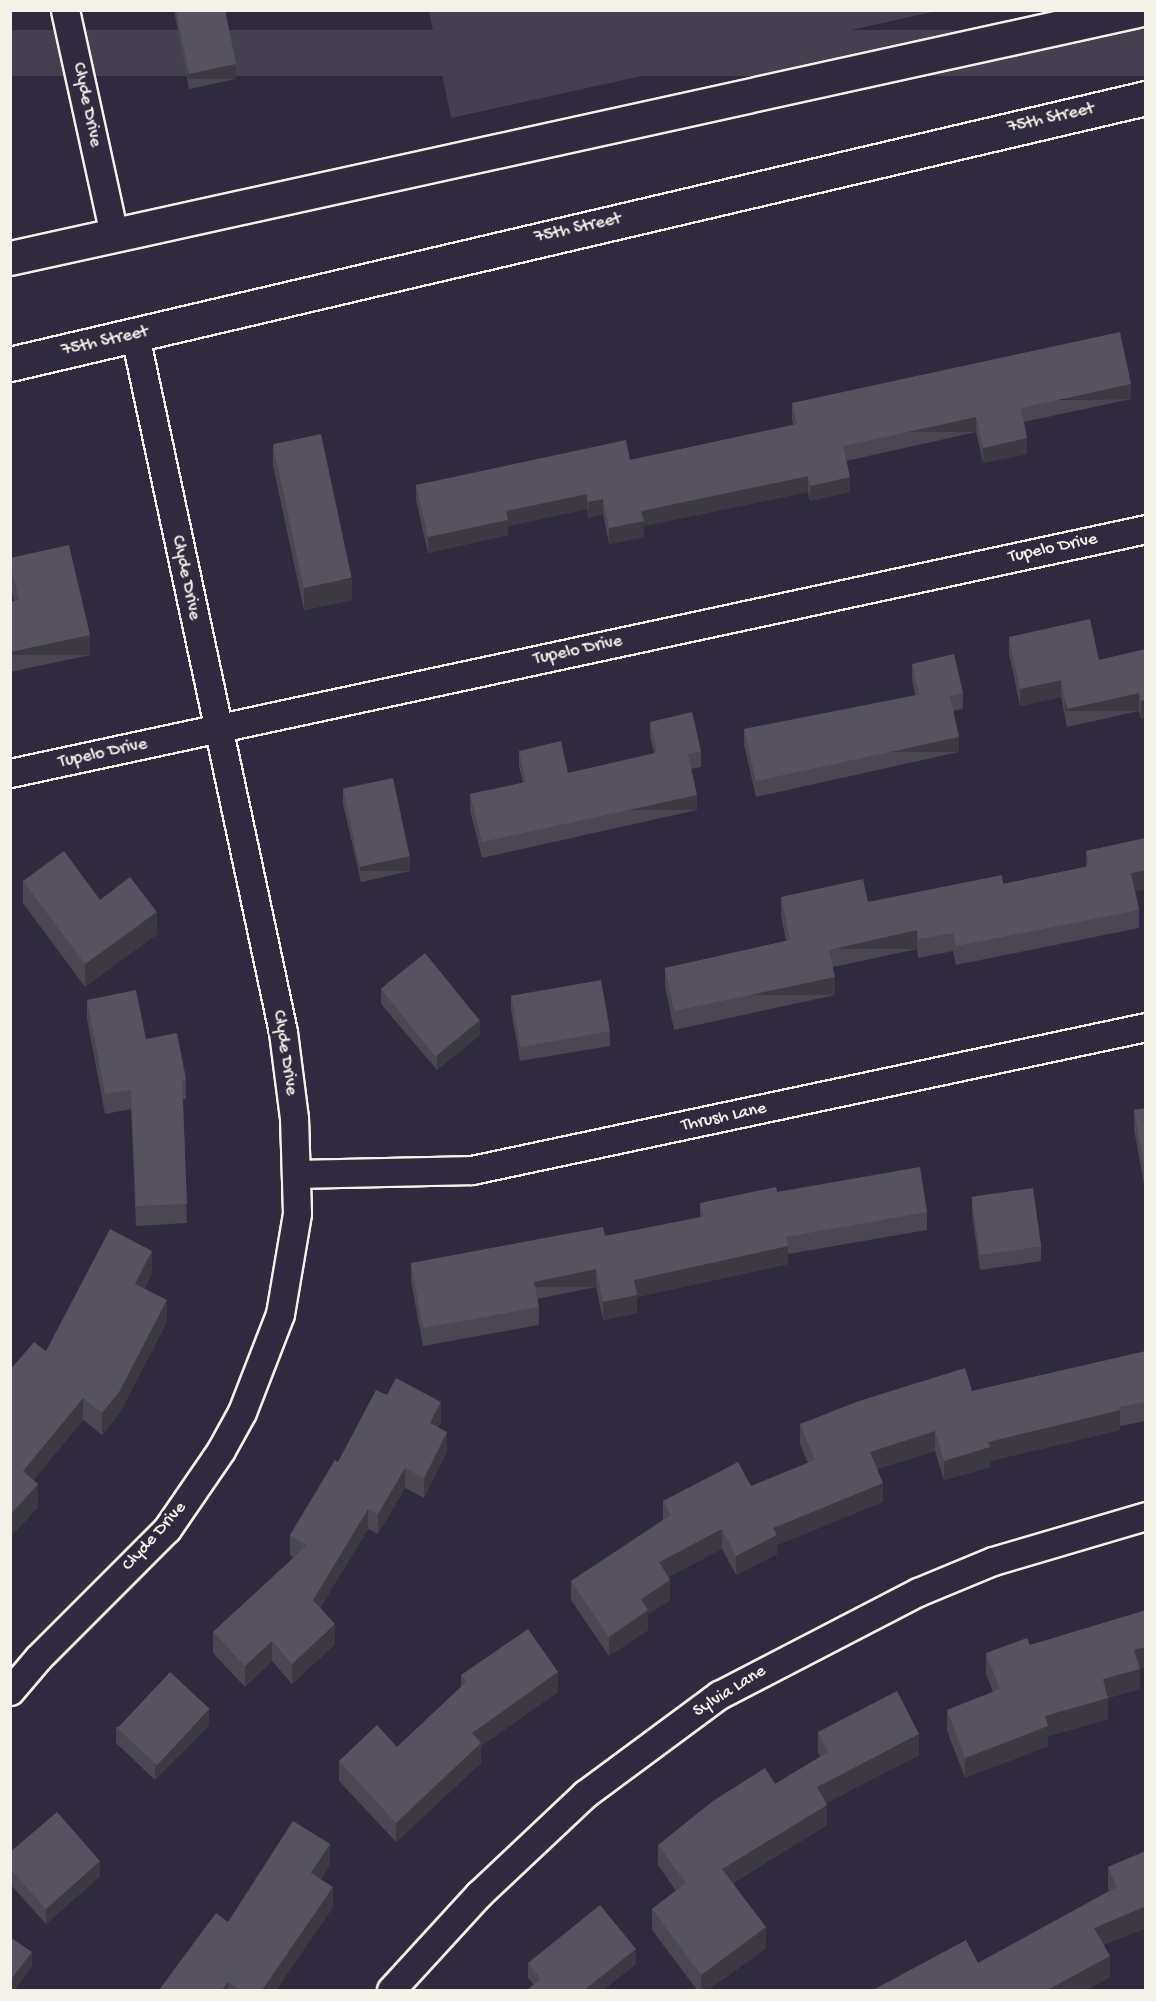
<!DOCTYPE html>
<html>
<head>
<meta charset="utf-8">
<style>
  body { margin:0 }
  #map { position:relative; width:1156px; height:2001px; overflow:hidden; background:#2f2a3d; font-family:"Gochi Hand",sans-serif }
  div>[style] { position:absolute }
  .green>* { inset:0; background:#454050; transform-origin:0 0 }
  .roads { filter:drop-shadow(2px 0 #f4f1e8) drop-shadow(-2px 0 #f4f1e8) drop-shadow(0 2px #f4f1e8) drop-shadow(0 -2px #f4f1e8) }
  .street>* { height:27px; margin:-13.5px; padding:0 13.5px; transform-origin:13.5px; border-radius:13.5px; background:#2f2a3d }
  .secondary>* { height:33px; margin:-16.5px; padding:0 16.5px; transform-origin:16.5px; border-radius:16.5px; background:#2f2a3d }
  .wall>* { inset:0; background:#4a4752 }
  .shaded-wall>* { inset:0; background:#3c3942; transform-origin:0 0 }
  .building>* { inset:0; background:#56525f; transform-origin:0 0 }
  span { translate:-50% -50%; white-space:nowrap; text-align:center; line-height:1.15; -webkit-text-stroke:6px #2f2a3d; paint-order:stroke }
  .street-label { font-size:18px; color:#f4f1e8 }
  .frame { position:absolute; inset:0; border:12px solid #f4f1e8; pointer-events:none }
</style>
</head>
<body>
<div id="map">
  <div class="green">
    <i style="clip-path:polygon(429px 11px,429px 10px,937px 11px,451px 118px)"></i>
    <i style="left:1145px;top:30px;width:46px;height:1162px;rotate:90deg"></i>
  </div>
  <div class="roads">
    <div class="street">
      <i style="left:65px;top:10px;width:230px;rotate:77.7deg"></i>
      <i style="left:10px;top:773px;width:1162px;rotate:-12.12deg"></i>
      <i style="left:298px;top:1174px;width:174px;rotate:-1.3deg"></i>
      <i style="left:472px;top:1170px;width:689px;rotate:-11.98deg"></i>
      <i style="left:10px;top:1691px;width:43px;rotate:-49.7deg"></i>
      <i style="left:38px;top:1658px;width:182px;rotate:-45deg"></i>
      <i style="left:167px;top:1529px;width:96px;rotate:-55.6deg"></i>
      <i style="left:221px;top:1450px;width:43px;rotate:-61.1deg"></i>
      <i style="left:242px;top:1412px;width:105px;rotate:-68.8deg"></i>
      <i style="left:280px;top:1314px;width:102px;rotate:-80.4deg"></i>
      <i style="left:297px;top:1213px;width:95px;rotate:-91.8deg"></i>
      <i style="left:294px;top:1118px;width:87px;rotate:-97.3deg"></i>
      <i style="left:283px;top:1032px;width:712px;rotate:-102deg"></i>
      <i style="left:391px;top:1990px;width:130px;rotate:-47.5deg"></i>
      <i style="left:479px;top:1894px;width:146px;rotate:-43.3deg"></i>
      <i style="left:585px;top:1794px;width:167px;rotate:-36.5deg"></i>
      <i style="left:719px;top:1695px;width:224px;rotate:-27.4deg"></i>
      <i style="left:918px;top:1592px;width:81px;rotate:-22.5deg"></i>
      <i style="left:993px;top:1561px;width:159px;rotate:-16.4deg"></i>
    </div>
    <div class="secondary">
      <i style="left:10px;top:258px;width:1155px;rotate:-12.4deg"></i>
      <i style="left:10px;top:364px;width:1167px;rotate:-13.18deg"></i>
    </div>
  </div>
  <div class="wall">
    <i style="clip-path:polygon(174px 10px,225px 10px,236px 79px,189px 89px)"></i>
    <i style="clip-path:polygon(1131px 399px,1024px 422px,1027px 454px,983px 463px,976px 432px,846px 461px,850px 492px,810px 501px,808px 492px,644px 526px,644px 537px,609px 544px,603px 514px,588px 518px,587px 509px,508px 526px,508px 535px,428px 553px,416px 500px,416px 485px,630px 460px,793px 425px,792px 419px,792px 403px)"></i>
    <i style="clip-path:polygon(273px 444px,352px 600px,304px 610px,273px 466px)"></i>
    <i style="clip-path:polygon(10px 558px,90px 655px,10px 672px,10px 602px,14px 601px,10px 584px)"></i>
    <i style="clip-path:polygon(1009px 637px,1099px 660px,1146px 649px,1146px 717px,1141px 718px,1139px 711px,1067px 727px,1061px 697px,1020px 706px,1009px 654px)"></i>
    <i style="clip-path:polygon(912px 664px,963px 693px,963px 709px,953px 711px,959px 752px,756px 797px,744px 745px,744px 729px,915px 695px,912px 679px)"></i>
    <i style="clip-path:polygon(650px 722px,701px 751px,701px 767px,691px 769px,697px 810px,482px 858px,470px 810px,470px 794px,523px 783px,519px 766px,519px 751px,568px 773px,654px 753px,650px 737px)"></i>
    <i style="clip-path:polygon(343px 789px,410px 871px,361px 882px,343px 804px)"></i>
    <i style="clip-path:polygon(1146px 838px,1146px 889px,1135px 891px,1139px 910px,1139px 928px,956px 965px,953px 951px,918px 958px,917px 949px,833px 967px,835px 995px,674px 1030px,665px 987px,665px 968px,786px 941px,781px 916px,781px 897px,868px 902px,1003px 884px,1086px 867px,1086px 851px)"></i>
    <i style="clip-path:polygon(23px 881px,100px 900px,157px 934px,85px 987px,23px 903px)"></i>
    <i style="clip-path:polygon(381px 989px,480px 1035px,437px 1070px,381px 1004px)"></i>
    <i style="clip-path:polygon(511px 995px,610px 1031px,610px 1046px,520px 1061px,511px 1010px)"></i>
    <i style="clip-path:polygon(87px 1000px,146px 1039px,186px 1079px,186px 1099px,183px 1099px,187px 1223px,136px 1226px,131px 1109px,105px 1114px,87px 1019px)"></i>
    <i style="clip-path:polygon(1146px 1108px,1146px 1195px,1134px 1129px,1134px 1110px)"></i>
    <i style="clip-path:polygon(777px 1192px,927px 1212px,927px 1230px,788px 1254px,788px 1264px,637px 1297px,637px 1313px,603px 1320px,596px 1287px,537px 1299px,539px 1307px,539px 1325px,423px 1346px,411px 1281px,411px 1263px,605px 1236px,700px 1217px,700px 1203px)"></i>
    <i style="clip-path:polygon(972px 1198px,1041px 1246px,1041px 1261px,980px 1270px,972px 1213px)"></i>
    <i style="clip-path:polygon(152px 1273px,144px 1289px,167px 1322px,119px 1414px,102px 1435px,83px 1420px,33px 1480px,38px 1507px,10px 1537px,10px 1370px,46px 1351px)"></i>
    <i style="clip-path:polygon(1146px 1351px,1146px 1421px,1120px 1426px,1120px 1430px,990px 1461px,990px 1467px,944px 1480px,935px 1451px,877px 1469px,883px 1502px,777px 1545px,777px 1554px,736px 1575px,722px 1549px,668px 1577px,670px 1600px,648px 1614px,648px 1630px,609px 1656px,571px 1600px,571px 1581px,663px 1520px,663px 1501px,751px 1486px,808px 1463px,800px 1444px,800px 1424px,972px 1391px)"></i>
    <i style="clip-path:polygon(441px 1422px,438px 1428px,447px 1452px,424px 1498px,405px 1488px,378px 1534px,368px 1529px,320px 1608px,335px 1644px,292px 1684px,272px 1661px,245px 1687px,213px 1653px,213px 1632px,294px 1558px,290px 1555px,290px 1535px,338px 1462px)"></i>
    <i style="clip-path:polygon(1030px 1645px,1140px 1669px,1140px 1689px,1108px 1698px,1108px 1719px,1048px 1736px,1048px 1746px,965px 1778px,947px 1731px,947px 1710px,993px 1692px,986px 1674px,986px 1653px)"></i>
    <i style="clip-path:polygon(461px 1675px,558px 1692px,481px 1746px,481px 1763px,396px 1842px,339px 1781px,339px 1761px,397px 1747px,461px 1687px)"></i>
    <i style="clip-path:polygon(209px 1725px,155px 1780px,116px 1743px,116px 1727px)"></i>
    <i style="clip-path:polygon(818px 1732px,919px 1755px,826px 1803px,827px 1825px,733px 1883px,766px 1948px,708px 1990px,697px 1990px,652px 1930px,652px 1909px,676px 1891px,658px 1865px,658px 1845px,775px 1784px,820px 1757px,818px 1752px)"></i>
    <i style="clip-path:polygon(1146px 1851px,1146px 1928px,1104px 1945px,1110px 1977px,1086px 1990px,873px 1990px,978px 1963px,1109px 1891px,1108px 1888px,1108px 1867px)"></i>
    <i style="clip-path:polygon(10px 1852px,100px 1876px,46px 1924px,10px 1884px)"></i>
    <i style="clip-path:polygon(330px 1865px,321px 1879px,333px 1907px,276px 1990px,159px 1990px,228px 1922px)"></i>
    <i style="clip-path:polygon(528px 1963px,636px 1964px,603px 1990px,527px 1990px,534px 1985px,528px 1978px)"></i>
  </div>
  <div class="shaded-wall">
    <i style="left:236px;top:64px;width:15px;height:48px;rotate:90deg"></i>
    <i style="left:1131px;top:384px;width:15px;height:113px;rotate:90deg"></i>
    <i style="left:976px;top:417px;width:15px;height:136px;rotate:90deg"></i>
    <i style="clip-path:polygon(1027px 438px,1027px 454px,983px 463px,983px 448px)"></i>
    <i style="clip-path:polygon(808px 476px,808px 492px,644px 526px,644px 537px,609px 544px,609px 528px,641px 511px)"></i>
    <i style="clip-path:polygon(850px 477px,850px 492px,810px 501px,810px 486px)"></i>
    <i style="clip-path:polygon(587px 494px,587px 509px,508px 526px,508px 535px,428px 553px,428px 537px,506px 511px)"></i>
    <i style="clip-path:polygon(603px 499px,603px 514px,588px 518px,588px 502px)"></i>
    <i style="clip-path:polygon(352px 578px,352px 600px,304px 610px,304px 588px)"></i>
    <i style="left:90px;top:635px;width:20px;height:82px;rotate:90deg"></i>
    <i style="clip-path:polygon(1061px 680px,1061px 697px,1020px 706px,1020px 689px)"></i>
    <i style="left:1139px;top:693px;width:18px;height:74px;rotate:90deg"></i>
    <i style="left:1146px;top:700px;width:17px;height:5px;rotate:90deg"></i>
    <i style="left:959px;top:737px;width:15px;height:208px;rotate:90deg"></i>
    <i style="left:697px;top:795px;width:15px;height:220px;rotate:90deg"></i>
    <i style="left:410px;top:856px;width:15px;height:50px;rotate:90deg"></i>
    <i style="clip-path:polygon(1146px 870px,1146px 889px,1131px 892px,1131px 873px)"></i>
    <i style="clip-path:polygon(157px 912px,157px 934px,85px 987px,85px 964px)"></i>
    <i style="left:917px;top:930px;width:19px;height:90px;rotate:90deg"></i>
    <i style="left:835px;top:977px;width:18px;height:165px;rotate:90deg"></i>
    <i style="clip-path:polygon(480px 1020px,480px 1035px,437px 1070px,437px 1055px)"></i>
    <i style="clip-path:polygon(788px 1246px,788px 1264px,637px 1297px,637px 1313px,603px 1320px,603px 1302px,634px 1280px)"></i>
    <i style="clip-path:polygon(152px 1251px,152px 1273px,135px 1306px,135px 1284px)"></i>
    <i style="left:596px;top:1269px;width:18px;height:63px;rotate:90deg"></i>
    <i style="clip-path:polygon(167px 1300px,167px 1322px,119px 1414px,102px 1435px,102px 1413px)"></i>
    <i style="clip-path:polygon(83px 1398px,83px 1420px,23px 1493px,23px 1471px)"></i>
    <i style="clip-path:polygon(441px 1402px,441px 1422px,430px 1443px,430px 1423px)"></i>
    <i style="clip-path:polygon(1120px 1410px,1120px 1430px,990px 1461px,990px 1467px,944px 1480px,944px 1461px,988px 1442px)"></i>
    <i style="clip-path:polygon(935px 1431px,935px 1451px,870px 1471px,870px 1452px)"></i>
    <i style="clip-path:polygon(447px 1432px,447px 1452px,424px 1498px,424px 1478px)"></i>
    <i style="clip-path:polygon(405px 1468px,405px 1488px,378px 1534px,378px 1514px)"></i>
    <i style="clip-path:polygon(883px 1483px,883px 1502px,777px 1545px,777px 1554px,736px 1575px,736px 1556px,773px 1528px)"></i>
    <i style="clip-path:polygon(38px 1484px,38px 1507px,10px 1537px,10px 1515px)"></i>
    <i style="clip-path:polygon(368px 1509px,368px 1529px,313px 1620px,313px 1600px)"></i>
    <i style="clip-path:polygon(722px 1529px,722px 1549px,659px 1582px,659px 1562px)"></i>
    <i style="clip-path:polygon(670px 1580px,670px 1600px,648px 1614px,648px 1630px,609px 1656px,609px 1637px,641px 1599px)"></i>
    <i style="clip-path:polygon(335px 1624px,335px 1644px,292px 1684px,292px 1664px)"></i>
    <i style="clip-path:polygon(272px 1641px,272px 1661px,245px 1687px,245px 1666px)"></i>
    <i style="clip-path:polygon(1146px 1647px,1146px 1667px,1140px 1669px,1140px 1689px,1108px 1698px,1108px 1719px,1048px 1736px,1048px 1746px,965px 1778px,965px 1758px,1045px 1716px,1103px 1679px,1134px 1650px)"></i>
    <i style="clip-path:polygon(558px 1672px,558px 1692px,481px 1746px,481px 1763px,396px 1842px,396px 1823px,472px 1733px)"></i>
    <i style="clip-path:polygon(209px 1709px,209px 1725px,155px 1780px,155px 1765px)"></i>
    <i style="clip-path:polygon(919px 1734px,919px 1755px,817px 1808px,817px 1787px)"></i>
    <i style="clip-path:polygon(827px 1805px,827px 1825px,722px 1889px,722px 1869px)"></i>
    <i style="clip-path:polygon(330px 1844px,330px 1865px,311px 1894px,311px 1873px)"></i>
    <i style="clip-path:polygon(100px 1861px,100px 1876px,46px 1924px,46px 1909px)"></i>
    <i style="clip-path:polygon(333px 1887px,333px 1907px,276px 1990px,262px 1990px)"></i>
    <i style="clip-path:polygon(1146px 1906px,1146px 1928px,1094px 1949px,1094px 1928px)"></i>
    <i style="clip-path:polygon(766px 1927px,766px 1948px,708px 1990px,701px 1990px,701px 1975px)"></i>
    <i style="clip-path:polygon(636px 1949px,636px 1964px,603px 1990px,584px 1990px)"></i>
    <i style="clip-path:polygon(32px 1952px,32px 1967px,15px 1990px,10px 1990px,10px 1981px)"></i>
    <i style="clip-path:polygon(1110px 1956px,1110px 1977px,1086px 1990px,1047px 1990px)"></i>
    <i style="clip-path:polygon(228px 1982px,228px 1990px,222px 1990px)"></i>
  </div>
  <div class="building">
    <i style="clip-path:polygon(176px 10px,225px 10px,236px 64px,189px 74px)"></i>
    <i style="clip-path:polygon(1120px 332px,1131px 384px,1021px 408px,1027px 438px,983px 448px,976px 417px,843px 446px,850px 477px,810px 486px,808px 476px,641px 511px,644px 521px,609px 528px,603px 499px,588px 502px,587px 494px,506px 511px,508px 520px,428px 537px,416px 485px,626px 440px,630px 460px,797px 424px,792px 403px)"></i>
    <i style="left:321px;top:434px;width:147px;height:49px;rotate:78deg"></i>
    <i style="clip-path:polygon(69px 545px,90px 635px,10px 652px,10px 602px,19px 600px,10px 563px,10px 558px)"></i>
    <i style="clip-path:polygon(1090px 619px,1099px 660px,1146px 649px,1146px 700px,1141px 701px,1139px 693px,1067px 709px,1061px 680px,1020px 689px,1009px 637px)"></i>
    <i style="clip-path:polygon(954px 654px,963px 693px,950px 696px,959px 737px,756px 781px,744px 729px,919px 695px,912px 664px)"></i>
    <i style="clip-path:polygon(692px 712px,701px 751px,688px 754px,697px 795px,482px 842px,470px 794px,526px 782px,519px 751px,561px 741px,568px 773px,657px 753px,650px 722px)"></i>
    <i style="left:393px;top:778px;width:80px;height:51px;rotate:78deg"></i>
    <i style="clip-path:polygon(1146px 838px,1146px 870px,1131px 873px,1139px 910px,956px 946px,953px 933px,918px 939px,917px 930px,829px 950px,835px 977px,674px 1011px,665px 968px,790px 940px,781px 897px,863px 879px,868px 902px,1002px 875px,1003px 884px,1089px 866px,1086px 851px)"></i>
    <i style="clip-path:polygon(64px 851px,100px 900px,130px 877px,157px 912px,85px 964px,23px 881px)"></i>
    <i style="left:425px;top:953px;width:87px;height:57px;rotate:51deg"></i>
    <i style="left:601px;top:980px;width:52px;height:91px;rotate:80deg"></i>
    <i style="clip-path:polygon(136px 990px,146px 1039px,177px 1033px,186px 1079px,182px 1080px,187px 1204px,136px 1206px,131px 1090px,105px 1094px,87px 1000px)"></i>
    <i style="clip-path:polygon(1146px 1108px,1146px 1176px,1134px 1110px)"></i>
    <i style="clip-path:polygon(920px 1167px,927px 1212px,786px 1237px,788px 1246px,634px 1280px,637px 1295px,603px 1302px,596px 1269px,534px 1282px,539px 1307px,423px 1328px,411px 1263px,603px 1227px,605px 1236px,703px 1217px,700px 1203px,776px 1187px,777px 1192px)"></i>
    <i style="left:1033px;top:1188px;width:59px;height:62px;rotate:82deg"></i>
    <i style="clip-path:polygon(110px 1229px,152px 1251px,135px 1284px,167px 1300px,119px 1392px,102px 1413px,83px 1398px,23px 1471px,38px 1484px,10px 1515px,10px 1370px,34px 1342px,46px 1351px)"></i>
    <i style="clip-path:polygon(1146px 1351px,1146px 1402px,1119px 1407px,1120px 1410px,988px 1442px,990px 1447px,944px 1461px,935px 1431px,870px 1452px,883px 1483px,773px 1528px,777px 1535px,736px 1556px,722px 1529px,659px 1562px,670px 1580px,641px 1599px,648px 1610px,609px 1637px,571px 1581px,671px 1515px,663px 1501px,738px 1462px,751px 1486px,815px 1460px,800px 1424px,859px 1401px,965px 1368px,972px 1391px)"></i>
    <i style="clip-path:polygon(396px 1378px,441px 1402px,430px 1423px,447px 1432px,424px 1478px,405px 1468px,378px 1514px,368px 1509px,313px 1600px,335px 1624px,292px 1664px,272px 1641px,245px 1666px,213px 1632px,307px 1545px,290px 1535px,335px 1460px,338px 1462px,376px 1390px,387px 1395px)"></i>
    <i style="clip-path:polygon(1146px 1610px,1146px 1647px,1134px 1650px,1140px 1669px,1103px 1679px,1108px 1698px,1045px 1716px,1048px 1726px,965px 1758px,947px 1710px,1000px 1689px,986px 1653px,1027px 1638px,1030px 1645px)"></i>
    <i style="clip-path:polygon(528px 1629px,558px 1672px,472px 1733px,481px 1743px,396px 1823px,339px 1761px,377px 1725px,397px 1747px,466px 1682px,461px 1675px)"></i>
    <i style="left:170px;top:1672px;width:54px;height:77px;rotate:43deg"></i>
    <i style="clip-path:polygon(897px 1691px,919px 1734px,817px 1787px,827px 1805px,722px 1869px,766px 1927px,701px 1975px,652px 1909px,686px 1883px,658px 1845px,713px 1801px,765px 1768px,775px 1784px,828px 1752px,818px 1732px)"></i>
    <i style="clip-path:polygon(57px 1812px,100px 1861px,46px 1909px,10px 1869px,10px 1852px)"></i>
    <i style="clip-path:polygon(293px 1821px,330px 1844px,311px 1873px,333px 1887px,262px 1990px,240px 1990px,228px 1982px,222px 1990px,159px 1990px,216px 1913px,228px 1922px)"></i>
    <i style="clip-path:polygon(1146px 1851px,1146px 1906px,1094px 1928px,1110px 1956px,1047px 1990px,873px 1990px,966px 1940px,978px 1963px,1117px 1887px,1108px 1867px)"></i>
    <i style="clip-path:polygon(600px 1905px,636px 1949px,584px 1990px,527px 1990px,541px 1979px,528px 1963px)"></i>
    <i style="clip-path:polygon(10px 1937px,32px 1952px,10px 1981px)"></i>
  </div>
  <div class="street-label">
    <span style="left:86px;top:105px;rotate:78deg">Clyde Drive</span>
    <span style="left:1051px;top:119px;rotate:-13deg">75th Street</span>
    <span style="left:578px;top:229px;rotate:-13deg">75th Street</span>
    <span style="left:105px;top:342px;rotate:-13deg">75th Street</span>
    <span style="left:1053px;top:549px;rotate:-12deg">Tupelo Drive</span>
    <span style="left:185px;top:578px;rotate:78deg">Clyde Drive</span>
    <span style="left:578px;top:651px;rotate:-12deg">Tupelo Drive</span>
    <span style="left:103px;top:754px;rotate:-12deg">Tupelo Drive</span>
    <span style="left:284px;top:1053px;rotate:81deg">Clyde Drive</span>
    <span style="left:724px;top:1118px;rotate:-12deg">Thrush Lane</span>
    <span style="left:155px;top:1537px;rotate:-48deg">Clyde Drive</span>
    <span style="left:730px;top:1692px;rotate:-32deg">Sylvia Lane</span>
  </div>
  <div class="frame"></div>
</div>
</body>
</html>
